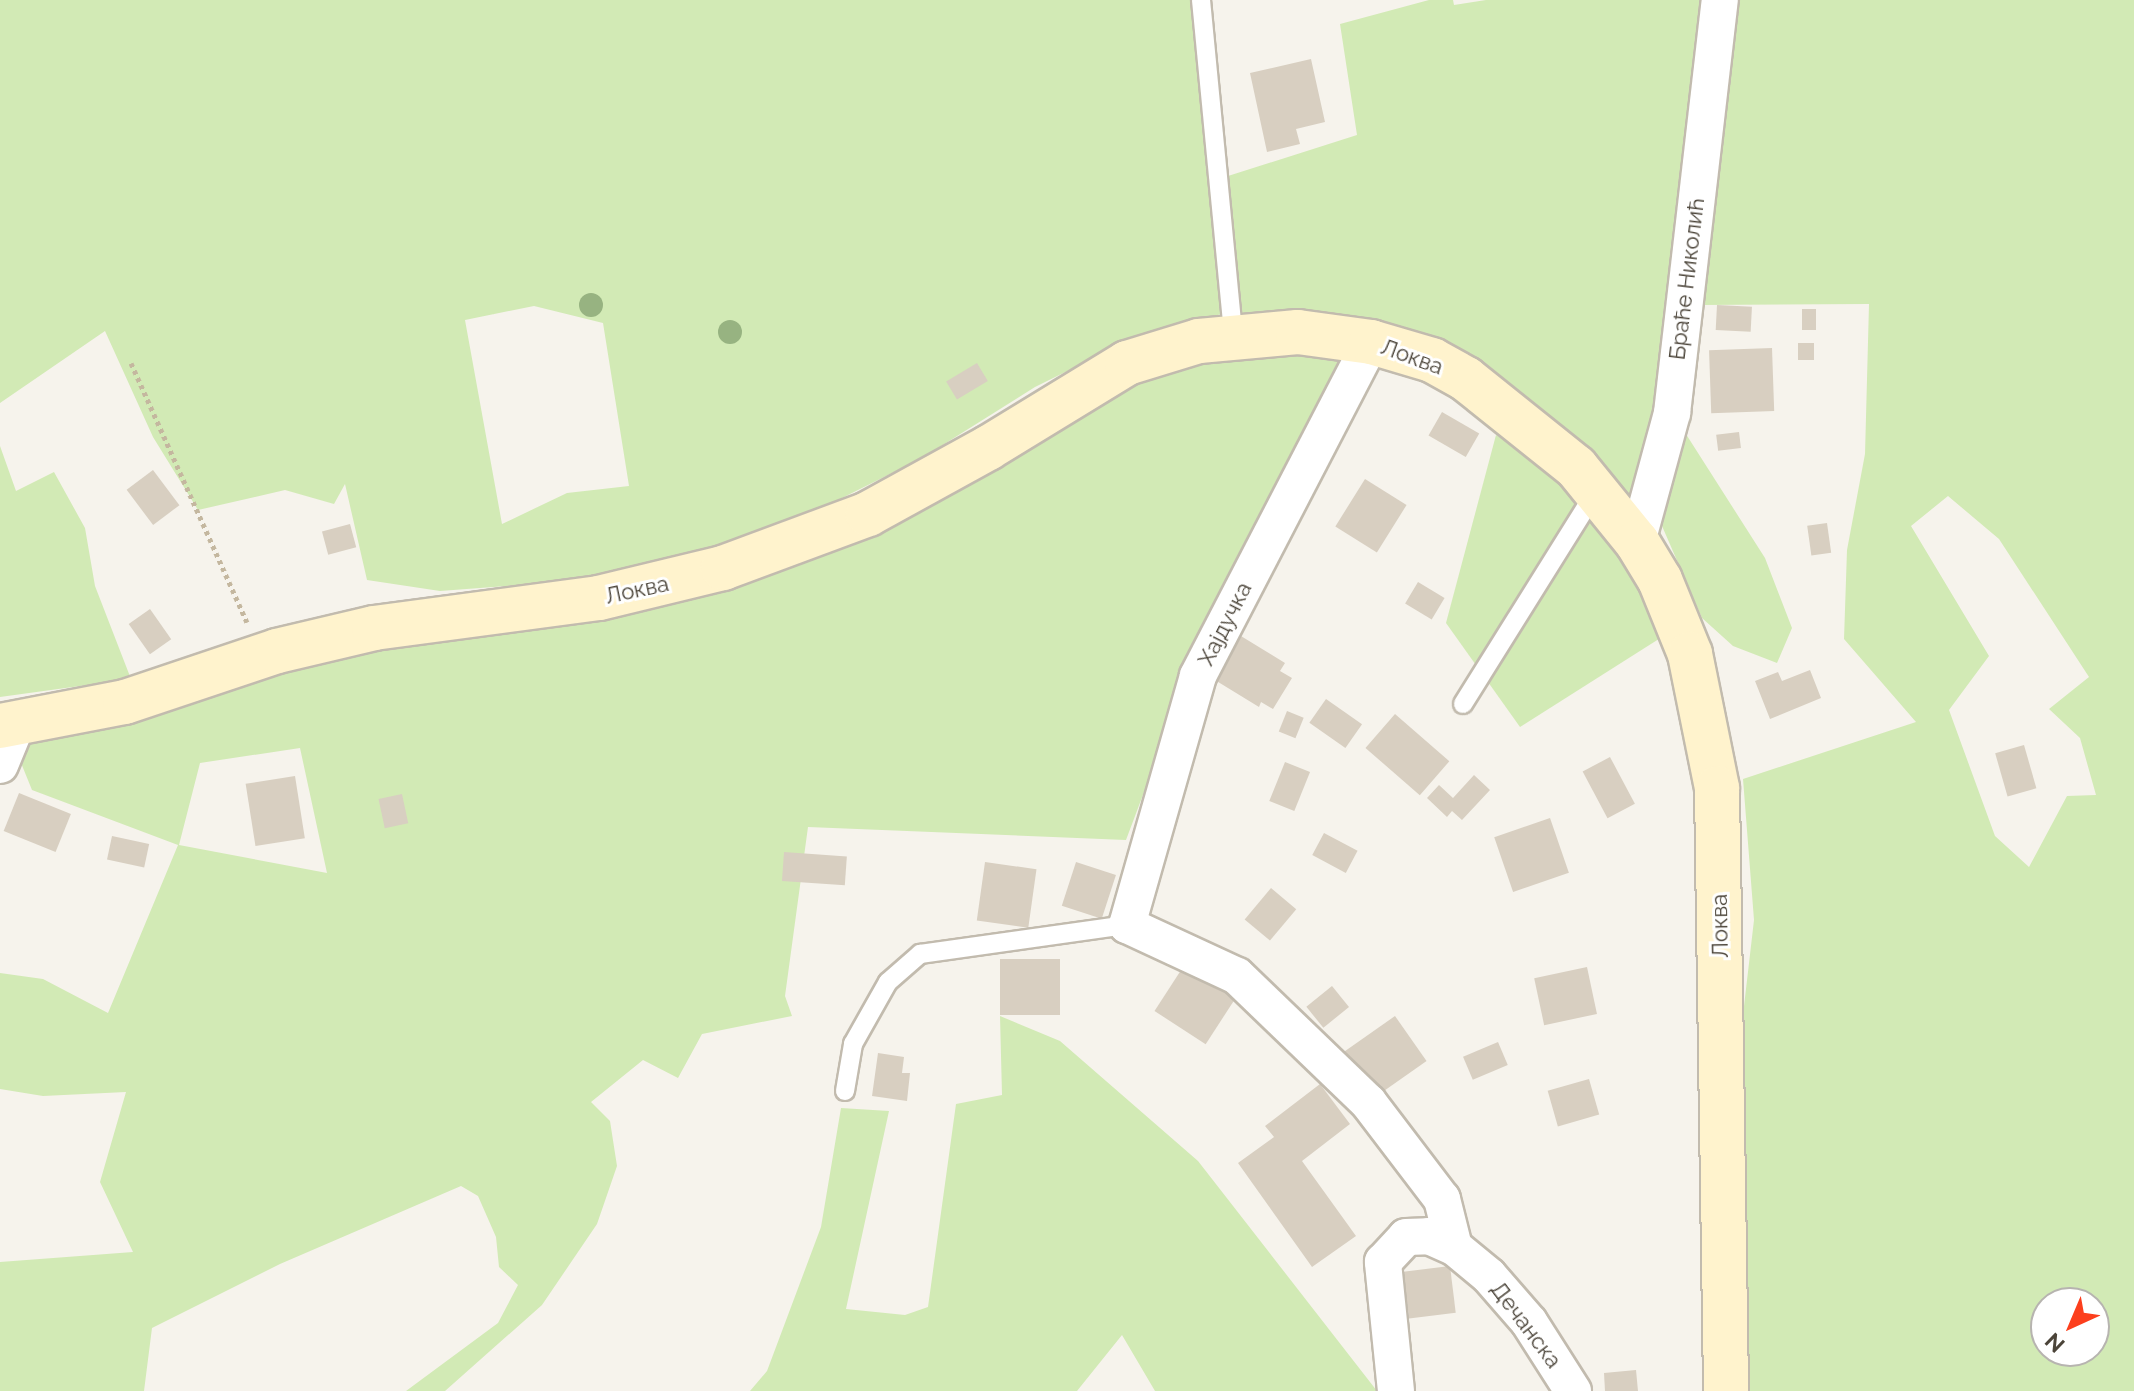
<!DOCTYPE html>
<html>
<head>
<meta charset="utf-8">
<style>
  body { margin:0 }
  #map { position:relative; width:2134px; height:1391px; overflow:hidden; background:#f6f3ec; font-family:Raleway,sans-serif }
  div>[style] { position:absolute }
  .green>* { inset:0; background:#d2eab5 }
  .building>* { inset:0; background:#d8cfc1; transform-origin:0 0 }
  .path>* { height:5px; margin-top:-2.5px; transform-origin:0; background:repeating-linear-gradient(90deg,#c4b79f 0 4px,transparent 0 8px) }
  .roads { filter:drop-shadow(2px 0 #c2bbae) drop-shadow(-2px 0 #c2bbae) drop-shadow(0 2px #c2bbae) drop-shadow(0 -2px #c2bbae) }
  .service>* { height:18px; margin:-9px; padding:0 9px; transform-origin:9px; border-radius:9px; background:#fff }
  .minor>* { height:36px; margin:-18px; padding:0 18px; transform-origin:18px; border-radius:18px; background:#fff }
  .secondary>* { height:44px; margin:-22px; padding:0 22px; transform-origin:22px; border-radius:22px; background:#fff3cd }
  .trees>* { width:24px; height:24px; margin:-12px; border-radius:50%; background:#97b381 }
  span { translate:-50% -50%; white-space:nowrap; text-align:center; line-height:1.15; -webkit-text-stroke:6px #fff; paint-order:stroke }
  .street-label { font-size:22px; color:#4b4439 }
  .north { position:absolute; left:2030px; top:1287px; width:80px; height:80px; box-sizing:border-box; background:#fff; border:2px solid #b7b4b0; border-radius:50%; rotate:224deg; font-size:22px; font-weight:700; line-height:32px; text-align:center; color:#4b4439 }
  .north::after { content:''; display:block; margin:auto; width:28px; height:36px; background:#fc3f1d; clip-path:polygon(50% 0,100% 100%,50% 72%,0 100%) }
</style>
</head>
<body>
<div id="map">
  <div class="green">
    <i style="clip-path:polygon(evenodd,0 0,1197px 0,1228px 176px,1357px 135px,1340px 24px,1429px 0,1453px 0,1454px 5px,1486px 0,2134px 0,2134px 1391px,1740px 1391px,1738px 1058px,1754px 920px,1743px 779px,1916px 722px,1844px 639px,1847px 550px,1865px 454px,1869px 304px,1699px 305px,1684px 431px,1765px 558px,1792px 628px,1777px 663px,1733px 646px,1702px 618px,1662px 526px,1477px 367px,1391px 328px,1241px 315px,1227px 184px,1221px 314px,1128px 341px,1035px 387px,922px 458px,840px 499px,747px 538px,659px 564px,545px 583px,440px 591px,367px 580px,345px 484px,334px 504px,285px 490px,198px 510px,153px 437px,105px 331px,0 403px,0 0,534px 306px,603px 323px,629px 486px,567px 493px,502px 524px,465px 320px,534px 306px,0 0,1948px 496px,1999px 539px,2089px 677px,2049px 709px,2080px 738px,2096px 795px,2067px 796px,2029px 867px,1995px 836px,1949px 710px,1989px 656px,1911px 526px,1948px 496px,0 0,2046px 1303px,2094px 1303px,2094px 1351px,2046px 1351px,2046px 1303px)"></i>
    <i style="clip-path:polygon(evenodd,1264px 350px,1346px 357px,1191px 667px,1126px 840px,808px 827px,785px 996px,792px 1016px,702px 1034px,678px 1078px,643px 1060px,591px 1102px,610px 1121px,617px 1166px,597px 1224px,542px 1305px,445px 1391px,406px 1391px,498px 1323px,518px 1285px,499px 1267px,496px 1237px,478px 1196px,461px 1186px,280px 1264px,152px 1328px,144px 1391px,0 1391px,0 1262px,133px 1252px,100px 1182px,126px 1092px,43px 1096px,0 1089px,0 973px,43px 979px,108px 1013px,178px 845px,32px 790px,19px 758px,34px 739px,360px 645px,544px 623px,1131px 383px,1203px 358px,1264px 350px,300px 748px,327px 873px,179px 845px,200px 763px,300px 748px)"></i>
    <i style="clip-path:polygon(1496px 435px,1539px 462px,1597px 522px,1640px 588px,1662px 637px,1520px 727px,1446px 623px)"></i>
    <i style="clip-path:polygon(0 446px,16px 491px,54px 472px,85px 528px,95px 586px,131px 679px,0 697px)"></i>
    <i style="clip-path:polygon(1000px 1016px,1060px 1041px,1198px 1161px,1377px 1391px,1155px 1391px,1122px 1335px,1077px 1391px,750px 1391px,767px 1371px,821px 1227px,841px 1108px,889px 1111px,846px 1309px,905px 1315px,928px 1307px,956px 1104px,1002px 1095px)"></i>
  </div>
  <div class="building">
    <i style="clip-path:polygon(1311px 59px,1325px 122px,1296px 129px,1300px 144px,1267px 152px,1250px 73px)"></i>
    <i style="left:1717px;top:305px;width:35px;height:25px;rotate:3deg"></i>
    <i style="left:1802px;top:309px;width:14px;height:21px"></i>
    <i style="left:1798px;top:343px;width:16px;height:17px"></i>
    <i style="left:1772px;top:348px;width:63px;height:63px;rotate:88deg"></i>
    <i style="left:977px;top:363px;width:21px;height:36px;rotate:59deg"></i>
    <i style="left:1442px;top:412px;width:43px;height:27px;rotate:30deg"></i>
    <i style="left:1739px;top:432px;width:16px;height:23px;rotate:83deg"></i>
    <i style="left:153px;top:470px;width:44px;height:33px;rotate:53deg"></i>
    <i style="left:1365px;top:479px;width:49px;height:56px;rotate:32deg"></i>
    <i style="left:1827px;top:523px;width:30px;height:20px;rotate:82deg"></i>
    <i style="left:350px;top:524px;width:24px;height:29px;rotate:75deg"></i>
    <i style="left:1418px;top:582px;width:31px;height:25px;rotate:31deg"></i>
    <i style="left:150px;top:609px;width:37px;height:26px;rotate:55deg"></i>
    <i style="clip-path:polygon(1236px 633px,1285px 663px,1280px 671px,1292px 678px,1273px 709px,1261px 702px,1259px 707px,1210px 677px)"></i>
    <i style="clip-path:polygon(1810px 670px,1821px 698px,1770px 719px,1755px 681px,1778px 672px,1782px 681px)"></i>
    <i style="left:1326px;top:699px;width:44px;height:29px;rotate:35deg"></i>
    <i style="left:1287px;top:711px;width:18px;height:22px;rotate:22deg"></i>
    <i style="left:1395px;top:714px;width:72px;height:45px;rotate:41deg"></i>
    <i style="left:2024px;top:745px;width:45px;height:30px;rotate:74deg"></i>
    <i style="left:1610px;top:757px;width:53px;height:31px;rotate:62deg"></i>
    <i style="left:1285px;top:762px;width:27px;height:42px;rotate:22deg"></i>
    <i style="clip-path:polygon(1474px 775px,1490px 790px,1462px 820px,1452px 811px,1447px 817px,1427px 798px,1439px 785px,1453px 798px)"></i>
    <i style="left:295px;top:776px;width:63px;height:50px;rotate:81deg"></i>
    <i style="left:19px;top:793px;width:56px;height:41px;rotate:22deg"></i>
    <i style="left:402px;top:794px;width:30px;height:24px;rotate:78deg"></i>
    <i style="left:1550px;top:818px;width:58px;height:59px;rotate:71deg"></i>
    <i style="left:1324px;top:833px;width:38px;height:25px;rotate:28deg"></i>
    <i style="left:112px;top:836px;width:38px;height:24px;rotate:12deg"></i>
    <i style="left:784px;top:852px;width:63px;height:29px;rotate:4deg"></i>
    <i style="left:985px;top:862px;width:52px;height:59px;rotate:8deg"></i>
    <i style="left:1076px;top:862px;width:42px;height:46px;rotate:18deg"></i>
    <i style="left:1271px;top:888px;width:33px;height:41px;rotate:40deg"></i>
    <i style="left:1060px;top:959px;width:56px;height:60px;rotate:90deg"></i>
    <i style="left:1185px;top:964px;width:61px;height:56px;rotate:33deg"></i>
    <i style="left:1587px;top:967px;width:48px;height:54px;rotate:78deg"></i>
    <i style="left:1332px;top:986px;width:27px;height:33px;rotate:51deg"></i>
    <i style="left:1395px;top:1016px;width:55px;height:63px;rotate:55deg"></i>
    <i style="left:1498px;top:1042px;width:25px;height:38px;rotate:67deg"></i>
    <i style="clip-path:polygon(878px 1053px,904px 1057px,902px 1073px,910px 1073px,907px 1101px,872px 1096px)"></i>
    <i style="left:1589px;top:1079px;width:37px;height:43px;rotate:74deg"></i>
    <i style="clip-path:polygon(1320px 1084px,1350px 1124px,1302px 1161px,1356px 1236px,1312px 1267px,1238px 1163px,1274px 1137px,1265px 1126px)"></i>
    <i style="left:1450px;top:1266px;width:47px;height:47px;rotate:83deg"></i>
    <i style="clip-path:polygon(1636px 1370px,1638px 1391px,1605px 1391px,1604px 1373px)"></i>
  </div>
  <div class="path">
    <i style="left:131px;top:363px;width:284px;rotate:65.9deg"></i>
  </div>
  <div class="roads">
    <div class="service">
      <i style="left:1201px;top:0;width:336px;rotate:84.5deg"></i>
      <i style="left:1463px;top:704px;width:249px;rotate:-58deg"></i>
      <i style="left:845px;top:1091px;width:48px;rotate:-80.3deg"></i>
      <i style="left:853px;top:1044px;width:71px;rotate:-60.6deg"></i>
      <i style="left:888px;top:982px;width:43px;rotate:-41.2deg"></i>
      <i style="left:920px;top:954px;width:209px;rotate:-8deg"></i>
    </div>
    <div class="minor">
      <i style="left:1371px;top:342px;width:376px;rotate:117.4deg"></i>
      <i style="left:1198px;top:676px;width:259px;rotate:105.9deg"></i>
      <i style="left:1127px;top:925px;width:121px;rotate:24.9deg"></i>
      <i style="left:1237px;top:976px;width:182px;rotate:43.9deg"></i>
      <i style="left:1368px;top:1102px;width:122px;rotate:52.7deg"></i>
      <i style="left:1442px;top:1199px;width:49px;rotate:76deg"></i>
      <i style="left:1637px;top:542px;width:134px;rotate:-74.8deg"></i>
      <i style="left:1672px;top:413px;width:416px;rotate:-83.4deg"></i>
      <i style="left:0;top:765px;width:42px;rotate:-67.7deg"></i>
      <i style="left:1396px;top:1391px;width:130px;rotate:-95.8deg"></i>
      <i style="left:1383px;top:1262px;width:34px;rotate:-47deg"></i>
      <i style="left:1406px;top:1237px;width:23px;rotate:-2deg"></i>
      <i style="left:1429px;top:1236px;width:27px;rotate:24deg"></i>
      <i style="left:1454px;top:1247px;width:45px;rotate:39.6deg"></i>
      <i style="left:1489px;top:1276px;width:61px;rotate:49deg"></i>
      <i style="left:1529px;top:1322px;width:82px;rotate:57.5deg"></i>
    </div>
    <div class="secondary">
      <i style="left:0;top:726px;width:127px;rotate:-10.9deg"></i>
      <i style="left:125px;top:702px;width:160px;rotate:-18.5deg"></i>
      <i style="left:277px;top:651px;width:100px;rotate:-13.3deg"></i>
      <i style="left:374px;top:628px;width:227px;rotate:-7.6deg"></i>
      <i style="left:599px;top:598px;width:128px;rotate:-13.6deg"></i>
      <i style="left:723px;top:568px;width:155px;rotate:-20.4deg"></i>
      <i style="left:868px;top:514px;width:137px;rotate:-28.8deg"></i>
      <i style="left:988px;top:448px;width:163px;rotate:-31.4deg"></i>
      <i style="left:1127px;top:363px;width:75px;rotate:-17deg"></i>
      <i style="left:1199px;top:341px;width:99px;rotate:-5.2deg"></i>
      <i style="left:1298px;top:332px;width:74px;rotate:7.8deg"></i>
      <i style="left:1371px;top:342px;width:64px;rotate:16.4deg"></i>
      <i style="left:1432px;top:360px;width:39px;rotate:29deg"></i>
      <i style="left:1466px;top:379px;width:141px;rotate:38.7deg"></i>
      <i style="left:1576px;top:467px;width:97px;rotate:50.9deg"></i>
      <i style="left:1637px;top:542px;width:44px;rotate:58.8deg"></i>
      <i style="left:1660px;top:580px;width:80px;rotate:67.9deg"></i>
      <i style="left:1690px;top:654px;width:137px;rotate:78.6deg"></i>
      <i style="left:1717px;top:788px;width:603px;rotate:89.14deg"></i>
    </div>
  </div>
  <div class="trees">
    <i style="left:591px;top:305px"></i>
    <i style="left:730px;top:332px"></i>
  </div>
  <div class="street-label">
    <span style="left:1687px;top:279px;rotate:-83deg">Браће Николић</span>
    <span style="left:1412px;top:357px;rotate:20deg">Локва</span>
    <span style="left:637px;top:590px;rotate:-12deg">Локва</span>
    <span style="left:1225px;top:624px;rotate:-63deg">Хајдучка</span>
    <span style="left:1720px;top:926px;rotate:-91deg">Локва</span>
    <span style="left:1526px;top:1325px;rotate:53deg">Дечанска</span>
  </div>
  <div class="north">N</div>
</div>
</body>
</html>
